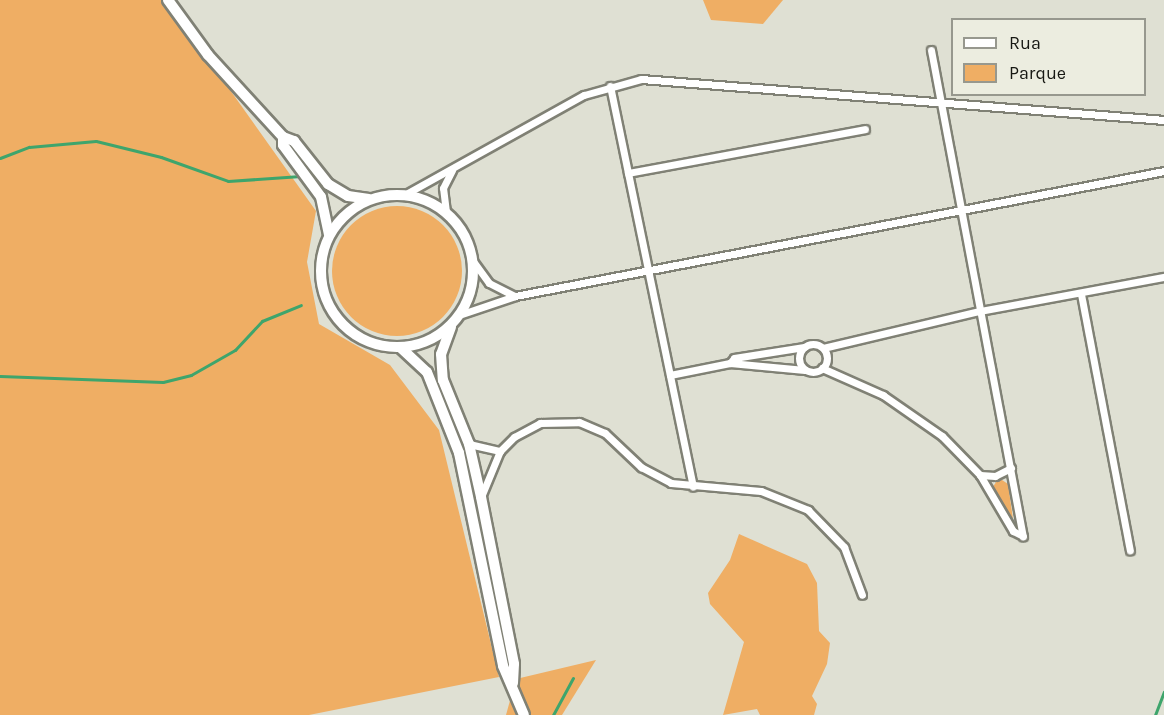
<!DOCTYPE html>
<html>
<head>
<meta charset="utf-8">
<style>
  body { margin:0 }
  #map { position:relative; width:1164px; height:715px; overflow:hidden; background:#dfe0d3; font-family:Karla,sans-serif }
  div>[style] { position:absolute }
  .green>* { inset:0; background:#efae64 }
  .round { border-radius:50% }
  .stream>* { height:3px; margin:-1.5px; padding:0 1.5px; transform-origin:1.5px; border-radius:1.5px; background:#3ea56c }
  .roads { filter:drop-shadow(2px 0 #808175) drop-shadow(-2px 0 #808175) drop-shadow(0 2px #808175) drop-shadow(0 -2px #808175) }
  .street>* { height:7px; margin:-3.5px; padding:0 3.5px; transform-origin:3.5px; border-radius:3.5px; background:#fff }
  .street>.ring { margin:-3.5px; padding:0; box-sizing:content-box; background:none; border:7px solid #fff; border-radius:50% }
  .secondary>* { height:10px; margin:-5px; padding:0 5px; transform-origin:5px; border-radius:5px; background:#fff }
  .secondary>.ring { margin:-5px; padding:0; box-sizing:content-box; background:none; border:10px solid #fff; border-radius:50% }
  span { translate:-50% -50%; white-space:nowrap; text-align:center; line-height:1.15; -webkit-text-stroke:6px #ecede0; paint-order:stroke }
  .legend { position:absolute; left:951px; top:18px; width:195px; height:78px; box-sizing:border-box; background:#ecede0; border:2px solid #97988e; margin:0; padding:8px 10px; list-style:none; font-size:18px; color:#171813 }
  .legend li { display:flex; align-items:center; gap:12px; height:30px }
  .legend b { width:30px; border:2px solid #97988e }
</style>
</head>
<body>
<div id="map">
  <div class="green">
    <i style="clip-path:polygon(0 0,166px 0,316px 211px,307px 262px,319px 324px,390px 365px,439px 430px,499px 677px,309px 715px,0 715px)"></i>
    <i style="clip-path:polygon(703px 0,783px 0,763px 24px,711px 20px)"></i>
    <i class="round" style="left:332px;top:206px;width:130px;height:130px"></i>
    <i style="clip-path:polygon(999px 478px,1008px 484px,1013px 519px,992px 488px)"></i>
    <i style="clip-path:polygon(739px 534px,807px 564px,817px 583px,819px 631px,830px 643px,827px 664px,812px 696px,817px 704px,814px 715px,760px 715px,757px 709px,723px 715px,744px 642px,710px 604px,708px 593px,730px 560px)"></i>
    <i style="clip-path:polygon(596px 660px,562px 715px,506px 715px,516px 679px)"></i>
  </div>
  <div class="stream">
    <i style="left:0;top:158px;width:31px;rotate:-21deg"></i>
    <i style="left:29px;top:147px;width:67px;rotate:-5.1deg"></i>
    <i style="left:96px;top:141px;width:67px;rotate:13.8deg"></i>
    <i style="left:161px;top:157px;width:71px;rotate:19.7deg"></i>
    <i style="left:228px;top:181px;width:73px;rotate:-3.9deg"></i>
    <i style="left:0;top:376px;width:163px;rotate:2.1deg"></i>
    <i style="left:163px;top:382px;width:29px;rotate:-14deg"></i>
    <i style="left:191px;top:375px;width:51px;rotate:-29.6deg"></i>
    <i style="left:235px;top:350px;width:40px;rotate:-47deg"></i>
    <i style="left:262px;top:321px;width:42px;rotate:-22.3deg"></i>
    <i style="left:553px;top:715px;width:42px;rotate:-61.6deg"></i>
    <i style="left:1155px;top:715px;width:25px;rotate:-69deg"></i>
  </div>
  <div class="roads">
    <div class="street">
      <i style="left:931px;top:50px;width:495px;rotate:79.3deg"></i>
      <i style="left:610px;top:86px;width:409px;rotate:78.3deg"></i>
      <i style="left:628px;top:173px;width:241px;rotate:-10.5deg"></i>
      <i style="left:404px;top:195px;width:206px;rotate:-29.1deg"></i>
      <i style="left:584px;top:95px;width:59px;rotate:-15.7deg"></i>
      <i style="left:641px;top:79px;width:525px;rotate:4.48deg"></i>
      <i style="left:446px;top:212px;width:24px;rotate:-97deg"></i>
      <i style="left:443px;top:188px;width:20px;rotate:-63deg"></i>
      <i style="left:473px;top:261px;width:27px;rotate:54deg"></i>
      <i style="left:489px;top:283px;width:29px;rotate:27deg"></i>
      <i style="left:1081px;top:294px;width:261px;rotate:79.2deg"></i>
      <i style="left:459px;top:315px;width:59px;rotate:-18.7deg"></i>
      <i style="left:515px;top:296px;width:661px;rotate:-10.9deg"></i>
      <i class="ring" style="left:799px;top:344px;width:21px;height:21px"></i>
      <i style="left:823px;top:348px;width:161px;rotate:-13.3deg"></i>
      <i style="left:980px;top:311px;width:187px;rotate:-10.5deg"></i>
      <i style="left:730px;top:363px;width:75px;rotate:5.3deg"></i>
      <i style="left:822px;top:368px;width:67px;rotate:23.9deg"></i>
      <i style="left:883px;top:395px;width:72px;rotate:34.8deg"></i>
      <i style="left:942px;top:436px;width:54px;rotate:45.7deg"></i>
      <i style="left:980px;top:475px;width:65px;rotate:59.5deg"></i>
      <i style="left:1013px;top:531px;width:11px;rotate:27deg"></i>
      <i style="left:670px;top:375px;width:61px;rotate:-11.3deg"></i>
      <i style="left:730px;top:363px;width:6px;rotate:-51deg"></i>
      <i style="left:734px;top:358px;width:71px;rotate:-8.9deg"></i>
      <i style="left:469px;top:444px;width:32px;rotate:13deg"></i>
      <i style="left:980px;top:475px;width:15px;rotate:4deg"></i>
      <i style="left:995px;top:476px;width:18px;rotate:-27deg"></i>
      <i style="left:481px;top:497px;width:50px;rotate:-67.6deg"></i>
      <i style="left:500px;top:451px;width:20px;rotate:-45deg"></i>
      <i style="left:514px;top:437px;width:30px;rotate:-28deg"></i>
      <i style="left:540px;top:423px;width:39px;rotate:-1deg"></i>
      <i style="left:579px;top:422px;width:28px;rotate:23deg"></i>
      <i style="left:605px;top:433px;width:50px;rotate:43.4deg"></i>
      <i style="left:641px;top:467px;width:34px;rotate:28deg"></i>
      <i style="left:671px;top:483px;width:90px;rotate:5.1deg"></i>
      <i style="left:761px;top:491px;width:51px;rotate:22deg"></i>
      <i style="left:808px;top:510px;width:52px;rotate:45.8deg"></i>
      <i style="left:844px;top:547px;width:51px;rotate:69.4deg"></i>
    </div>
    <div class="secondary">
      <i style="left:168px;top:0;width:68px;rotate:54deg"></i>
      <i style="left:208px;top:55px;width:111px;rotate:47.6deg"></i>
      <i style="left:283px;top:137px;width:12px;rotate:20deg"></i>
      <i style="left:294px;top:141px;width:55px;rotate:51.7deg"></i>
      <i style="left:328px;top:184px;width:23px;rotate:31deg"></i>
      <i style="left:348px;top:196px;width:21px;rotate:8deg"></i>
      <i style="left:283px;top:137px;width:8px;rotate:90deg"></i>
      <i style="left:283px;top:145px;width:64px;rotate:53.8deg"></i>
      <i style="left:321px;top:197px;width:38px;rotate:78deg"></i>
      <i class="ring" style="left:321px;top:195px;width:142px;height:142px"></i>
      <i style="left:451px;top:327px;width:29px;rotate:110deg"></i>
      <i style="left:441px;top:354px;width:26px;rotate:86deg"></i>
      <i style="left:443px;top:380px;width:69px;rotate:67.9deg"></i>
      <i style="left:469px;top:444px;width:54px;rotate:77.2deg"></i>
      <i style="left:481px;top:497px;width:170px;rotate:78.8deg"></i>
      <i style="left:514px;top:664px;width:19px;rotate:93deg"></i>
      <i style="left:401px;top:348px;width:35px;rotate:43deg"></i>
      <i style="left:427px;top:372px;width:87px;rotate:68.4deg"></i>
      <i style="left:459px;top:453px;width:217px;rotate:78.3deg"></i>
      <i style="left:503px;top:666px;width:53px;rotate:66.8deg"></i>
    </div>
  </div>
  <ul class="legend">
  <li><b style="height:8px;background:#fff"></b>Rua</li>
  <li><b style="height:16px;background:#efae64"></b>Parque</li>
  </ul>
</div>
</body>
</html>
